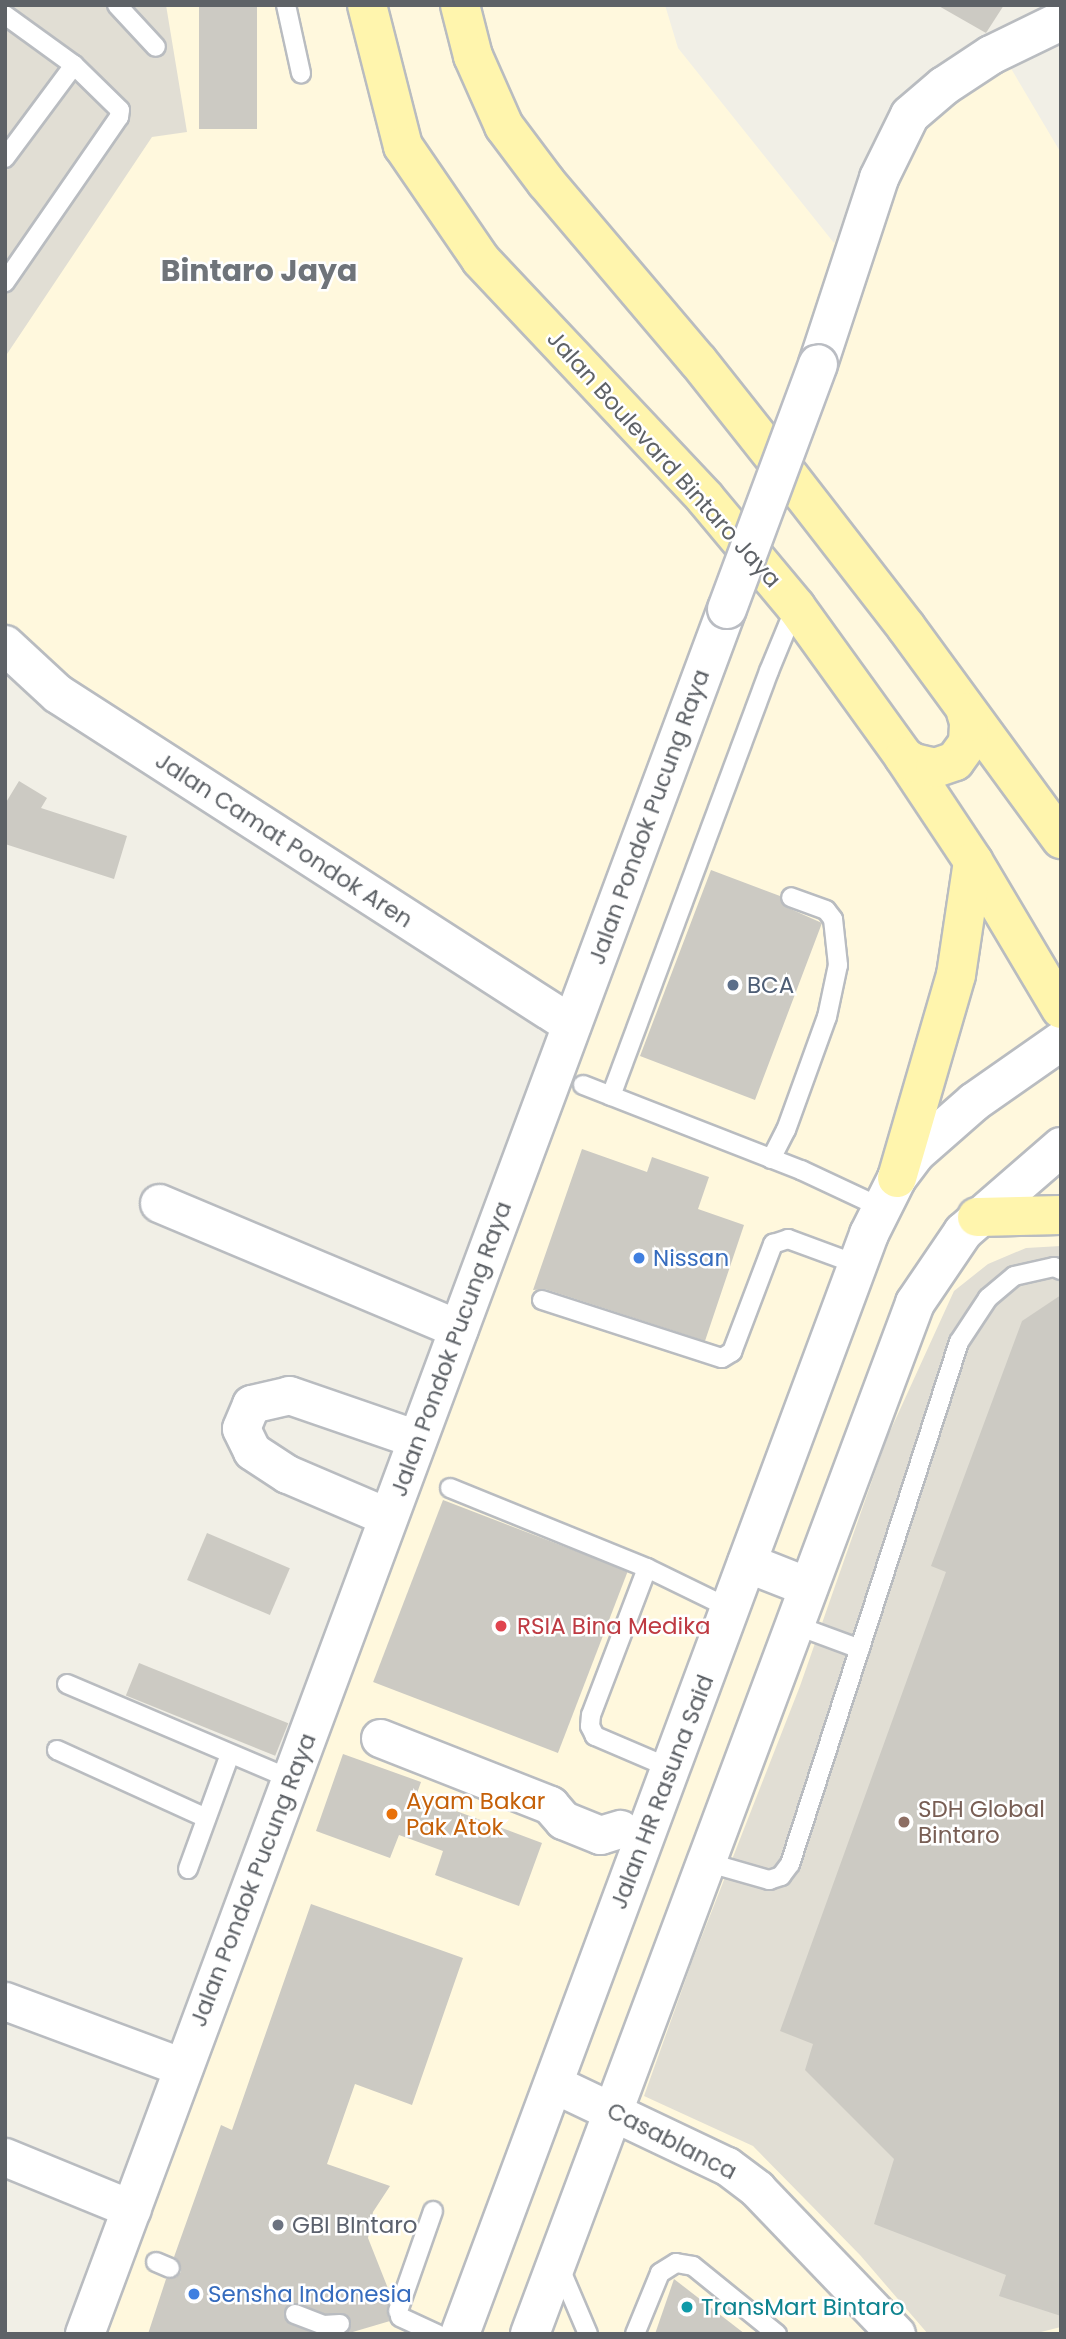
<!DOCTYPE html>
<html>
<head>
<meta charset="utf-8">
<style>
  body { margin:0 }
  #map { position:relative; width:1066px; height:2339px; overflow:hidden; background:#f1efe6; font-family:Poppins,sans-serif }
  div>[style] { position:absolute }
  .commercial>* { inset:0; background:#fff8dd }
  .education>* { inset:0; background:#e1ded4 }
  .building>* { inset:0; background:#cccac3; transform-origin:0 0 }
  .roads { filter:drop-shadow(2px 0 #b9bcc0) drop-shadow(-2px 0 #b9bcc0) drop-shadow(0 2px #b9bcc0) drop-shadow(0 -2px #b9bcc0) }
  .service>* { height:18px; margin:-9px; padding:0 9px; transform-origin:9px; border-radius:9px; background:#fff }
  .minor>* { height:37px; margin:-18.5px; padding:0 18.5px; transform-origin:18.5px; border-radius:18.5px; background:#fff }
  .tertiary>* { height:38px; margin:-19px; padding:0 19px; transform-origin:19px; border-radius:19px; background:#fff }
  .secondary>* { height:38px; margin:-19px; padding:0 19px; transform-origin:19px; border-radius:19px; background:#fff }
  .primary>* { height:38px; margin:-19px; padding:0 19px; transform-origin:19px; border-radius:19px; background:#fff5ad }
  .bridges { filter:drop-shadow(2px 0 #babdc3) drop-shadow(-2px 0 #babdc3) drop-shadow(0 2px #babdc3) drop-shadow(0 -2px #babdc3) }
  .secondary-bridge>* { height:38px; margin:-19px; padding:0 19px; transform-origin:19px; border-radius:19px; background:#fff }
  .dots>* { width:19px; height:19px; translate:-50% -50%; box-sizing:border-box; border:4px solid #fff; border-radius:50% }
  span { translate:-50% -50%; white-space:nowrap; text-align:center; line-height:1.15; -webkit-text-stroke:5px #fff; paint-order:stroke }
  .street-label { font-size:23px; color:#5e6267 }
  .service-label { font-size:23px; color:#4e5e75 }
  .left { translate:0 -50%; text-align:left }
  .shop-label { font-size:23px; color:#366cbe }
  .health-label { font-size:23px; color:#be3a42 }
  .food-label { font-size:23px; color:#c56008 }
  .education-label { font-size:23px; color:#785e54 }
  .worship-label { font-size:23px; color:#5b616d }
  .culture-label { font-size:23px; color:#0d838f }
  .district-label { font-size:30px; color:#6f747a; font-weight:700 }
  .frame { position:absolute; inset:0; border:7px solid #5e6267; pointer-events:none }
</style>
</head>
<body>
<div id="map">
  <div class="commercial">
    <i style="clip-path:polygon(5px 5px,665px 5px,678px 48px,834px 243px,881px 146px,993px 38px,1061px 153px,1061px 2334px,65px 2334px,559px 1019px,5px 662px)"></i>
  </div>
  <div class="education">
    <i style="clip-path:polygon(5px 5px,166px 5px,187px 132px,152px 137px,5px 357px)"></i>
    <i style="clip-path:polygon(1061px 1246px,1061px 2327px,1033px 2334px,928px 2334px,860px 2255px,753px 2146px,644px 2096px,693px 1959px,800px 1686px,887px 1438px,954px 1291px,988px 1264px,1026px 1248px)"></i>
  </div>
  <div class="building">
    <i style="left:199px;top:5px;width:58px;height:124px"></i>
    <i style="clip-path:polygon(937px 5px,1004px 5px,986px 33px)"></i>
    <i style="clip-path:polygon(19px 781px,47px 798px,41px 808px,127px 836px,114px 879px,5px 844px,5px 804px)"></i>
    <i style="clip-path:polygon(711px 870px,780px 896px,786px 907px,822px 923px,755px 1100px,640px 1056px)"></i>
    <i style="clip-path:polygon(582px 1149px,647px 1172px,652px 1157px,709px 1177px,698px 1209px,744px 1225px,705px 1341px,545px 1289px,533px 1290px)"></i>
    <i style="clip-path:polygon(1061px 1295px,1061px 2316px,999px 2296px,1006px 2275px,874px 2224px,894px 2159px,805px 2070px,813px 2044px,780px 2031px,946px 1572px,931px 1566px,1022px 1321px)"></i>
    <i style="left:443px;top:1500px;width:198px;height:195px;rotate:21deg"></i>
    <i style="left:207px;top:1533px;width:90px;height:51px;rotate:23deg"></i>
    <i style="left:139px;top:1663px;width:161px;height:35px;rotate:22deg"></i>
    <i style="clip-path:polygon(343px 1754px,421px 1782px,416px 1796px,542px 1843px,519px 1906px,435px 1875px,443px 1851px,399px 1835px,390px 1858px,316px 1831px)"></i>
    <i style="clip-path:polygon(311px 1904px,463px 1958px,412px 2105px,355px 2084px,327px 2164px,390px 2186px,373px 2212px,368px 2238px,391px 2296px,387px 2312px,390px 2321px,346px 2334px,351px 2324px,346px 2314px,326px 2314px,294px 2303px,285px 2309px,286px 2321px,315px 2334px,148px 2334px,166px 2279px,176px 2277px,181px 2272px,179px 2262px,174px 2257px,221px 2125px,232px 2130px)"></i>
    <i style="clip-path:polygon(674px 2279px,745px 2334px,655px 2334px)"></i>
  </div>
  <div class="roads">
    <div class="service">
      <i style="left:117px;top:5px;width:57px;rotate:47.1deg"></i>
      <i style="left:286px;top:5px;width:70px;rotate:77.6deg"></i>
      <i style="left:5px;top:15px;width:85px;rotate:35.9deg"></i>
      <i style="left:74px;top:65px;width:64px;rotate:44.4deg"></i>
      <i style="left:120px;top:110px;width:7px;rotate:98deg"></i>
      <i style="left:119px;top:117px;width:201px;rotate:124.6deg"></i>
      <i style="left:5px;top:158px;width:116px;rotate:-53.4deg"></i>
      <i style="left:583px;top:1085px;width:234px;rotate:21.3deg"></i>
      <i style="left:801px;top:1170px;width:89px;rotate:25.1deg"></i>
      <i style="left:611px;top:1096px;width:453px;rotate:-69.6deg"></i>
      <i style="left:769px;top:671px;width:68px;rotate:-67.6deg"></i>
      <i style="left:771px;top:1159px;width:33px;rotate:-63deg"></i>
      <i style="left:786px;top:1130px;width:120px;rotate:-70.1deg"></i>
      <i style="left:827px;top:1017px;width:53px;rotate:-78.1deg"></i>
      <i style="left:838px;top:965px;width:46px;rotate:-96.2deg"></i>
      <i style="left:833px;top:919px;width:11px;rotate:-128deg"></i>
      <i style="left:826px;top:910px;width:37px;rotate:-160deg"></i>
      <i style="left:542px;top:1300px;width:189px;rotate:17.9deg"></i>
      <i style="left:722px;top:1358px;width:12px;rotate:-31deg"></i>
      <i style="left:732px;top:1352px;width:116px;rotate:-69.2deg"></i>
      <i style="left:773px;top:1244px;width:16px;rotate:-18deg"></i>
      <i style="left:788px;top:1239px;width:72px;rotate:20.2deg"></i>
      <i style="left:450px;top:1488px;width:213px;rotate:22.1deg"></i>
      <i style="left:795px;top:1625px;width:69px;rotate:20.3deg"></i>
      <i style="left:67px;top:1684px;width:243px;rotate:23deg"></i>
      <i style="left:57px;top:1750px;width:164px;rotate:24.5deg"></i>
      <i style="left:670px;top:1768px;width:82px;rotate:-156.9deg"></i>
      <i style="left:595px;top:1736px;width:11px;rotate:-117deg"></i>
      <i style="left:590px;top:1726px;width:11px;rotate:-85deg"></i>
      <i style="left:591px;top:1715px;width:157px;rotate:-69.1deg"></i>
      <i style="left:647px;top:1568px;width:93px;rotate:26deg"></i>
      <i style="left:706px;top:1862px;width:66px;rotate:15.9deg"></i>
      <i style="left:769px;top:1880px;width:13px;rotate:-18deg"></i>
      <i style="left:781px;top:1876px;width:15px;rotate:-53deg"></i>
      <i style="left:790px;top:1864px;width:549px;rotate:-72.06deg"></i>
      <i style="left:959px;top:1342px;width:53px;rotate:-56.6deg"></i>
      <i style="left:988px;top:1298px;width:34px;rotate:-40deg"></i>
      <i style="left:1014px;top:1276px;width:41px;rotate:-12.7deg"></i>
      <i style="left:1054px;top:1267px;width:8px;rotate:23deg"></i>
      <i style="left:188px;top:1869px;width:122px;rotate:-69.9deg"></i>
      <i style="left:156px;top:2262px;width:15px;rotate:23deg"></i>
      <i style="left:559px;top:2266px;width:74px;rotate:66.9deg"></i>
      <i style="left:398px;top:2311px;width:106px;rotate:-70.7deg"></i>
      <i style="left:295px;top:2314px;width:31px;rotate:21deg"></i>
      <i style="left:324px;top:2325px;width:16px;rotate:-4deg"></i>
      <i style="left:400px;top:2317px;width:41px;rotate:24.7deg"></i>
      <i style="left:635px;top:2334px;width:66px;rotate:-67.7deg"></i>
      <i style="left:660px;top:2273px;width:19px;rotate:-32deg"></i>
      <i style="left:676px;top:2263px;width:17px;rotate:10deg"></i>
      <i style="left:693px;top:2266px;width:108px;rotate:39deg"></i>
    </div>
    <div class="minor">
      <i style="left:159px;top:1203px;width:325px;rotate:22.8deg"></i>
      <i style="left:388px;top:1517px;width:110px;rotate:-156.9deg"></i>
      <i style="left:287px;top:1474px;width:42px;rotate:-146.7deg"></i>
      <i style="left:252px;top:1451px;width:25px;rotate:-116deg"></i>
      <i style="left:241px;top:1428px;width:26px;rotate:-67deg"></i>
      <i style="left:251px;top:1404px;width:39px;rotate:-13deg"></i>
      <i style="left:289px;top:1395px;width:135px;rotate:19deg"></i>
      <i style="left:380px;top:1738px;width:183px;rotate:21.5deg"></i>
      <i style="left:550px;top:1805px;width:20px;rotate:49deg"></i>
      <i style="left:563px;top:1820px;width:40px;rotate:22deg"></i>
      <i style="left:600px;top:1835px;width:21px;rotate:-17deg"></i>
      <i style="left:5px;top:2001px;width:189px;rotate:20.4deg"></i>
      <i style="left:554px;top:2084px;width:191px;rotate:25.4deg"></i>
      <i style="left:727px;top:2166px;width:38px;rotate:37deg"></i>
      <i style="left:757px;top:2189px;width:201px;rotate:46.2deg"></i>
      <i style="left:5px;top:2157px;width:137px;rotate:22.3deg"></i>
    </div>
    <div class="tertiary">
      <i style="left:747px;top:1563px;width:66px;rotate:21.5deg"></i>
      <i style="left:460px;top:2334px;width:1174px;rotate:-69.6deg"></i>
      <i style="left:869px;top:1234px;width:63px;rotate:-63.4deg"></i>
      <i style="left:897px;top:1178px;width:31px;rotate:-53deg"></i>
      <i style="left:916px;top:1153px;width:77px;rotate:-41.3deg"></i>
      <i style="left:974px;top:1102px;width:106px;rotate:-35deg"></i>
      <i style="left:530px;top:2334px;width:1101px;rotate:-69.52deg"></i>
      <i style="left:915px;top:1303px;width:86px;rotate:-55.9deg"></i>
      <i style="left:963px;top:1232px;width:130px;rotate:-40.9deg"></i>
    </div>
    <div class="secondary">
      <i style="left:818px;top:364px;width:196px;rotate:-71.8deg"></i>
      <i style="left:879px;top:178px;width:70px;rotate:-63.8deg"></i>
      <i style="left:910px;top:115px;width:45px;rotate:-40.5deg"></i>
      <i style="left:944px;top:86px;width:56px;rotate:-33.4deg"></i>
      <i style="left:991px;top:55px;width:78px;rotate:-25.9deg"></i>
      <i style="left:5px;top:645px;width:72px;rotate:42.8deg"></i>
      <i style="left:58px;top:694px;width:611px;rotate:32.78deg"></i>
      <i style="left:85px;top:2334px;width:1841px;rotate:-69.59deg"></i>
    </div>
    <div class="primary">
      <i style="left:367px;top:5px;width:146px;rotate:75.7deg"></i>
      <i style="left:403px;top:146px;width:138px;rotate:55.6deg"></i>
      <i style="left:481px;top:260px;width:327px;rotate:46.7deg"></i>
      <i style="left:705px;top:498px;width:142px;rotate:50.1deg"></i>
      <i style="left:796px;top:607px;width:185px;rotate:54.2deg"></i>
      <i style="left:904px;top:757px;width:125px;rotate:56.4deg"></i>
      <i style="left:973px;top:861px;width:172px;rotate:59.3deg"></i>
      <i style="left:460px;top:5px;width:53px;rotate:75.7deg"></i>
      <i style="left:473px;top:56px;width:77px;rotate:66.1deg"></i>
      <i style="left:504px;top:126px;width:70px;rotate:53.1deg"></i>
      <i style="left:546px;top:182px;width:235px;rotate:49.7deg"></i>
      <i style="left:698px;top:361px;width:124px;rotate:51.6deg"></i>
      <i style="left:775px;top:458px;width:214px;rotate:52.2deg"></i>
      <i style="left:906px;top:627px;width:263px;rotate:53.8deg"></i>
      <i style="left:904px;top:757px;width:12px;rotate:31deg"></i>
      <i style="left:914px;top:763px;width:22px;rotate:13deg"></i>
      <i style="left:935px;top:768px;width:21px;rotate:-19deg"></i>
      <i style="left:955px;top:761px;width:22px;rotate:-54deg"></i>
      <i style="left:968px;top:743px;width:21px;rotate:-87deg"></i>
      <i style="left:969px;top:722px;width:10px;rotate:-107deg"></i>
      <i style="left:897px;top:1178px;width:211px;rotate:-73.8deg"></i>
      <i style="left:956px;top:975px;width:115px;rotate:-81.5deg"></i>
      <i style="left:977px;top:1217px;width:84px;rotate:-1.4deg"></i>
    </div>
  </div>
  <div class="bridges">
    <div class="secondary-bridge">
      <i style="left:727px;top:609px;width:261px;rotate:-69.6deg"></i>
    </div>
  </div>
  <div class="dots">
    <i style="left:733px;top:985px;background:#5c6f8a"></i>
    <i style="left:639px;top:1258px;background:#3f7fe0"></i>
    <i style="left:501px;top:1626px;background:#e0444e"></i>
    <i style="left:392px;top:1814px;background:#e8710a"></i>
    <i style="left:904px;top:1822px;background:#8d6e63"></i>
    <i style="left:278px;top:2225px;background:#6b7280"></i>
    <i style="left:194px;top:2294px;background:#3f7fe0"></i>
    <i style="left:687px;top:2307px;background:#0f9aa8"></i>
  </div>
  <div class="street-label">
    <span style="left:664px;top:459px;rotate:48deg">Jalan Boulevard Bintaro Jaya</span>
    <span style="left:649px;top:817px;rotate:-70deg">Jalan Pondok Pucung Raya</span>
    <span style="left:284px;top:840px;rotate:33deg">Jalan Camat Pondok Aren</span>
    <span style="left:451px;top:1349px;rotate:-70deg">Jalan Pondok Pucung Raya</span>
    <span style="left:662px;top:1792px;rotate:-69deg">Jalan HR Rasuna Said</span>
    <span style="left:253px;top:1880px;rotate:-69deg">Jalan Pondok Pucung Raya</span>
    <span style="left:672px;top:2141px;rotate:27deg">Casablanca</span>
  </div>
  <div class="service-label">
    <span class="left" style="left:747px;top:985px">BCA</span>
  </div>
  <div class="shop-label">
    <span class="left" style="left:653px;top:1258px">Nissan</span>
    <span class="left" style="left:208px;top:2294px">Sensha Indonesia</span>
  </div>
  <div class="health-label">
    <span class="left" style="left:517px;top:1626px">RSIA Bina Medika</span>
  </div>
  <div class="food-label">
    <span class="left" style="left:406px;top:1814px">Ayam Bakar<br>Pak Atok</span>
  </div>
  <div class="education-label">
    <span class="left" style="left:918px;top:1822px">SDH Global<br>Bintaro</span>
  </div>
  <div class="worship-label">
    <span class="left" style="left:292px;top:2225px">GBI BIntaro</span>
  </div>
  <div class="culture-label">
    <span class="left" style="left:701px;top:2307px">TransMart Bintaro</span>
  </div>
  <div class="district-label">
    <span style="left:259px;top:271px">Bintaro Jaya</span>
  </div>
  <div class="frame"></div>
</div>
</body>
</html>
